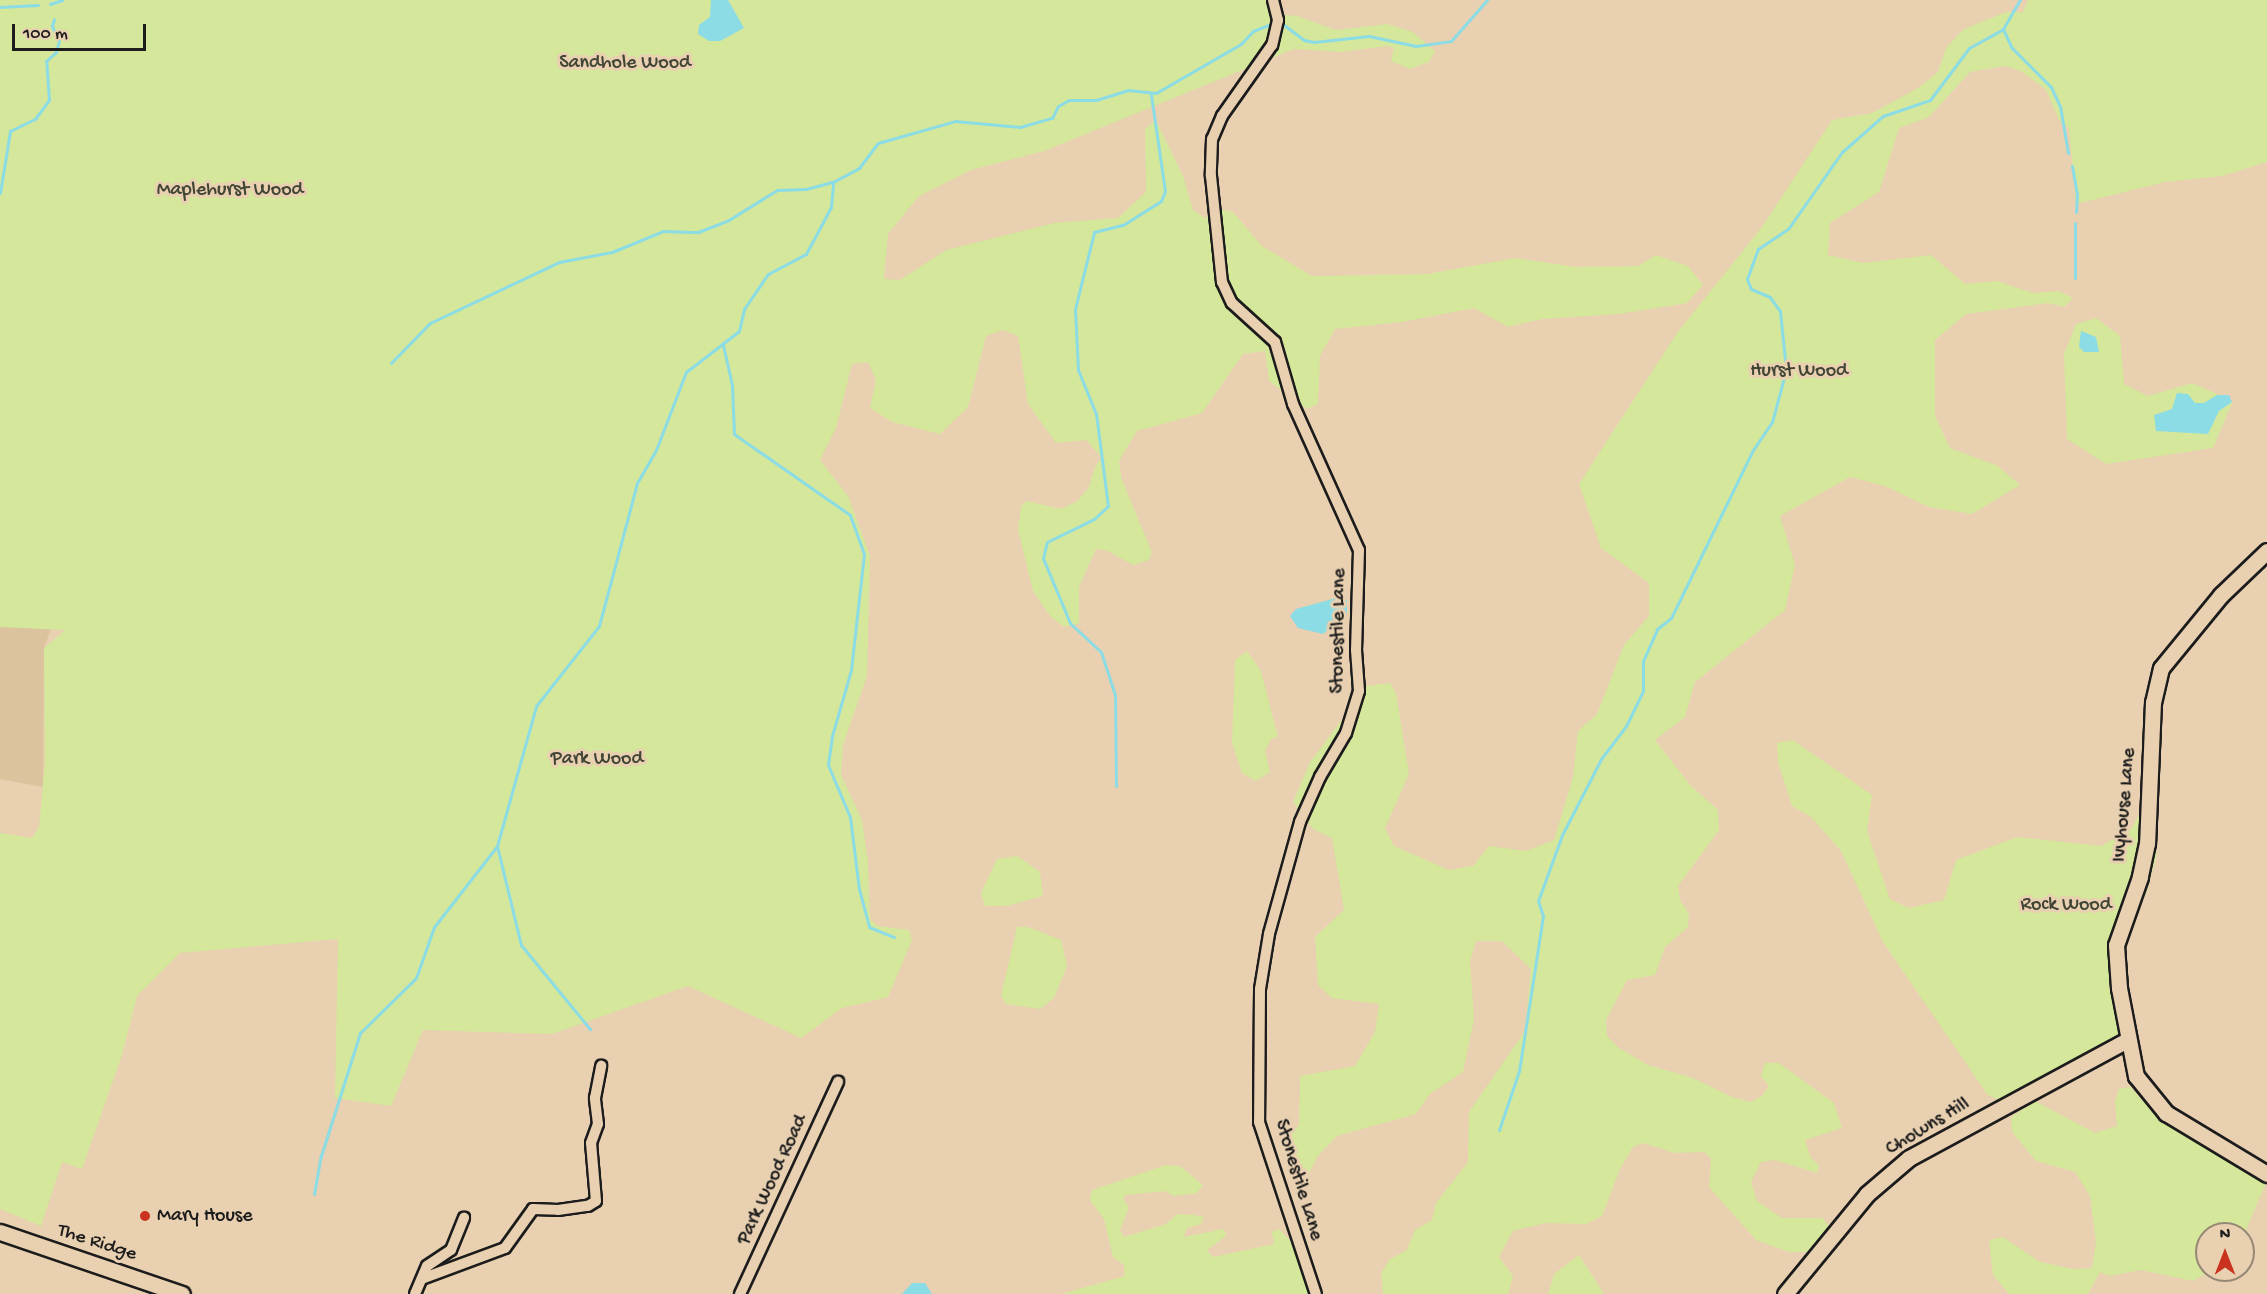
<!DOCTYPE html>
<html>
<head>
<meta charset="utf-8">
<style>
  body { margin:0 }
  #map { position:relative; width:2267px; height:1294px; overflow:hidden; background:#e8d0b0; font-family:"Gochi Hand",sans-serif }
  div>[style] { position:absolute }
  .built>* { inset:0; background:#dbc39e }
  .green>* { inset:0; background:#d4e79b }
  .water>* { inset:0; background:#8bdce4 }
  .stream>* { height:3px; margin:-1.5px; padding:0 1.5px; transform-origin:1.5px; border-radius:1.5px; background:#8bdce4 }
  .roads { filter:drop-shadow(2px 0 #1c1c1c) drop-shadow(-2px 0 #1c1c1c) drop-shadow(0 2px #1c1c1c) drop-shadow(0 -2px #1c1c1c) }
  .street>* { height:10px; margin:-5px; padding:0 5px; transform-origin:5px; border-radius:5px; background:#e8d0b0 }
  .secondary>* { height:15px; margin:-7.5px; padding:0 7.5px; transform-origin:7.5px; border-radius:7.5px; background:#e8d0b0 }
  .dots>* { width:16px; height:16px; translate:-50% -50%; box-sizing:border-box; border:3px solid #e8d0b0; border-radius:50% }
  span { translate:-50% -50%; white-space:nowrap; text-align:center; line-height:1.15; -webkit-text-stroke:6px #e8d0b0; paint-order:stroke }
  .park-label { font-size:20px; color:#414535 }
  .street-label { font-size:20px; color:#1c1c1c }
  .poi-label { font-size:20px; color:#1c1c1c }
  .left { translate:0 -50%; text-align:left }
  .north { position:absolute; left:2195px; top:1222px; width:60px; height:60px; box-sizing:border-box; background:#e8d0b0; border:2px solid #968875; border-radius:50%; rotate:0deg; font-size:16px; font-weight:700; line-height:24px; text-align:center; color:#1c1c1c }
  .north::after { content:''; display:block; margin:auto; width:21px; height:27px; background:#c8321e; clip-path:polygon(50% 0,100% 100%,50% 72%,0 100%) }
  .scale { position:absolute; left:12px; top:24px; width:134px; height:27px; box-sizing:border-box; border:3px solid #1c1c1c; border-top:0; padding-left:8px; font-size:18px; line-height:21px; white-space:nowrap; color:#1c1c1c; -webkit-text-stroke:4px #e8d0b0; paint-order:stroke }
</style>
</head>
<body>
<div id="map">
  <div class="built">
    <i style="clip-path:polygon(5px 625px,51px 629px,44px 648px,43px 787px,0 779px,0 627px)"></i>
  </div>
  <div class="green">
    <i style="clip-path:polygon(0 0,1269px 0,1273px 14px,1297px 16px,1336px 30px,1387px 24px,1413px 32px,1435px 51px,1429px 62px,1410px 69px,1391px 61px,1394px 48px,1387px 46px,1341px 52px,1294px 49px,1044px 151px,971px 170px,919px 196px,888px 234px,884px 279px,900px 280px,946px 250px,1054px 223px,1118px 218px,1146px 192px,1145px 129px,1156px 120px,1183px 176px,1193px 210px,1205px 218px,1219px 209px,1233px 212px,1262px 246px,1312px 276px,1427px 274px,1516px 258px,1575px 267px,1638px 266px,1656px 255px,1688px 266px,1703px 285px,1687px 303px,1619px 314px,1542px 319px,1508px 327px,1474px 308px,1402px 322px,1335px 329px,1320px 356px,1318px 404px,1307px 409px,1269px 381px,1265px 351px,1243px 354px,1202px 413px,1137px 431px,1119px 461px,1122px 480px,1152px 552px,1149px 560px,1133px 565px,1108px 551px,1096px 549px,1079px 587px,1079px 624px,1064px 627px,1051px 617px,1033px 591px,1018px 530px,1021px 506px,1027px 501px,1060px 509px,1076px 502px,1088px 489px,1096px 465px,1102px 458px,1086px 440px,1056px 443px,1028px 404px,1018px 336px,1003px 330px,986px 336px,968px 407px,940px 434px,892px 422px,870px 408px,876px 380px,868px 362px,852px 364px,836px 428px,820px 460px,848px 496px,870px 556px,867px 676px,843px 745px,841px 775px,862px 820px,868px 862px,870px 919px,878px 926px,909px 930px,912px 940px,888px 997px,842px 1008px,801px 1038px,688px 986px,552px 1034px,423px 1030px,391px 1106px,335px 1098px,338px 939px,180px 953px,137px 996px,122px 1055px,82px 1169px,62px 1162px,41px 1226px,0 1209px,0 833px,32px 838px,39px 827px,45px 763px,44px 648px,65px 630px,0 627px)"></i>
    <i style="clip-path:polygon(2028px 0,2267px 0,2267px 162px,2222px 176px,2165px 182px,2076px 204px,2069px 128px,2059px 120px,2046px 90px,2021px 71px,2005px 66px,1970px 72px,1929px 117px,1899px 128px,1879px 192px,1830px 223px,1828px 255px,1863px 263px,1931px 255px,1965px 284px,1997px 281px,2033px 293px,2059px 291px,2073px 298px,2064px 307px,2048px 303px,1966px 314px,1935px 340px,1935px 416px,1950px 448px,1998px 466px,2020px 485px,1972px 514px,1929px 507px,1885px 486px,1850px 477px,1780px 516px,1795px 565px,1785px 610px,1695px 682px,1685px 717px,1655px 740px,1691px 786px,1718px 810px,1719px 830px,1678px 886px,1680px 900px,1689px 914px,1688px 927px,1665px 947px,1655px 975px,1627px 980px,1606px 1020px,1607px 1036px,1619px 1048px,1648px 1065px,1693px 1078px,1732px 1097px,1751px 1102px,1762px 1096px,1769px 1086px,1761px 1076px,1765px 1063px,1779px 1063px,1834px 1103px,1842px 1128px,1805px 1140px,1811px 1158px,1819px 1165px,1817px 1173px,1775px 1160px,1761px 1162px,1751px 1182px,1757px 1201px,1782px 1218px,1823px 1218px,1832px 1231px,1813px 1252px,1789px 1252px,1756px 1240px,1709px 1187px,1711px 1158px,1704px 1152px,1675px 1153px,1643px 1143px,1633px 1147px,1620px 1169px,1602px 1216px,1586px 1224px,1546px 1223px,1513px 1231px,1499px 1257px,1513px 1276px,1508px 1294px,1383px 1294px,1381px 1273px,1390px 1259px,1407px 1250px,1415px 1230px,1432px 1220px,1436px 1203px,1468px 1162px,1469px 1112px,1525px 1031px,1531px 969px,1502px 941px,1476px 941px,1470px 962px,1474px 1019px,1463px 1072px,1430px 1094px,1416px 1114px,1337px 1136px,1317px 1157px,1305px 1181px,1296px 1180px,1282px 1144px,1299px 1125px,1300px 1076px,1355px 1066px,1375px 1032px,1379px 1004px,1332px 998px,1318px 985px,1315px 937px,1344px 910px,1332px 838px,1313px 829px,1293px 802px,1310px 762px,1367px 686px,1390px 683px,1396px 693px,1409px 774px,1385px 828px,1394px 846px,1449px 870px,1473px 866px,1489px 846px,1526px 851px,1554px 840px,1573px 777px,1578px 731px,1597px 714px,1624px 645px,1649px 616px,1649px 583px,1601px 548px,1579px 484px,1677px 333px,1762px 227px,1832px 120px,1872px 113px,1918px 88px,1938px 72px,1946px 48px,1964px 29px,2006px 12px,2023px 12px)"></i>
    <i style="clip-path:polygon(2096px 318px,2120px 336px,2124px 384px,2148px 396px,2192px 383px,2233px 401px,2213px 448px,2106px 464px,2067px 439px,2064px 354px,2076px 324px)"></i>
    <i style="clip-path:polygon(1247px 651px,1261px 671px,1278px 737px,1271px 739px,1265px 751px,1270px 772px,1256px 781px,1242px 773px,1232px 743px,1235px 660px)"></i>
    <i style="clip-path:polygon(1793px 740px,1872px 795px,1867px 831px,1890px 899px,1909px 908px,1944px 900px,1956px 860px,2017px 837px,2101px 846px,2131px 829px,2138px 816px,2147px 814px,2157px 855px,2146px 894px,2128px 917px,2122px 966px,2132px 1022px,2118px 1037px,2004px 1103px,1987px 1094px,1883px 942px,1841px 851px,1811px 817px,1792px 806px,1778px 762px,1777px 743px)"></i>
    <i style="clip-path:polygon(1017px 856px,1040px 872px,1043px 896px,1007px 906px,985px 906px,981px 893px,997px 859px)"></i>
    <i style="clip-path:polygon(1017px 927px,1028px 927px,1061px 940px,1067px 966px,1054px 998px,1040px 1009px,1006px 1004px,1001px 996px)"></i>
    <i style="clip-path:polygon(2130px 1087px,2162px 1121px,2200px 1137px,2249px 1167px,2266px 1183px,2243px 1237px,2207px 1234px,2207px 1270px,2212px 1270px,2193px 1281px,2141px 1270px,2109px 1276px,2100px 1272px,2088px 1294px,2009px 1294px,1993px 1275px,1989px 1240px,2003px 1237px,2040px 1262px,2073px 1269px,2092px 1268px,2096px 1242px,2090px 1196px,2075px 1172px,2036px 1161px,2012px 1132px,2011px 1117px,2035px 1101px,2095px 1133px,2117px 1126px,2115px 1101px,2119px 1089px)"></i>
    <i style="clip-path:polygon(1166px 1165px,1180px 1166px,1203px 1185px,1197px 1193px,1174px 1196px,1165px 1191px,1125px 1195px,1123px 1199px,1129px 1207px,1120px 1230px,1124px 1237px,1166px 1224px,1177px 1214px,1195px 1215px,1204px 1217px,1201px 1224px,1187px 1228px,1184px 1237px,1223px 1229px,1227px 1235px,1207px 1250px,1213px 1257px,1274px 1244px,1272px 1232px,1279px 1229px,1312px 1263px,1317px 1294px,1061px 1294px,1125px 1276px,1124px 1265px,1113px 1257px,1104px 1219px,1090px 1200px,1092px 1190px)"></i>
    <i style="clip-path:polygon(1579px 1255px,1604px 1294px,1548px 1294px,1554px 1274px)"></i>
  </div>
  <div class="water">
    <i style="clip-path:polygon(711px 0,728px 0,744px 28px,720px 41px,709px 41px,698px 34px,699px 25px,710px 17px)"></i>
    <i style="clip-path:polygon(2081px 331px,2096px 337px,2099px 352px,2084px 352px,2079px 347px)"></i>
    <i style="clip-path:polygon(2177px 393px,2188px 394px,2195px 403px,2204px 403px,2217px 395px,2229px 395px,2232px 402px,2219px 411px,2208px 434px,2156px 431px,2154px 415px,2172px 409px)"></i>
    <i style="clip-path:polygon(1340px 597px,1347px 600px,1347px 613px,1323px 634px,1298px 628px,1290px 616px,1296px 609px)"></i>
    <i style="clip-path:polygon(912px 1283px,925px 1283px,932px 1294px,902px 1294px)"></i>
  </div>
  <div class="stream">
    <i style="left:50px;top:4px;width:13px;rotate:-18deg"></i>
    <i style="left:0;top:7px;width:38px;rotate:-3deg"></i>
    <i style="left:1284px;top:25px;width:25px;rotate:37deg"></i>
    <i style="left:1304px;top:40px;width:10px;rotate:11deg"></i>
    <i style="left:1314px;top:42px;width:55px;rotate:-6.2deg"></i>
    <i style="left:1369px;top:36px;width:48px;rotate:12deg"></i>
    <i style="left:1416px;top:46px;width:35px;rotate:-8deg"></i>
    <i style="left:1451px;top:41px;width:55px;rotate:-48.7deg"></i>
    <i style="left:2003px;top:29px;width:21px;rotate:65deg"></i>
    <i style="left:2012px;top:48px;width:55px;rotate:45deg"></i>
    <i style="left:2051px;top:87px;width:21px;rotate:65deg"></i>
    <i style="left:2060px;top:106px;width:48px;rotate:80.3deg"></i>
    <i style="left:2072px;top:166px;width:28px;rotate:80deg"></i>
    <i style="left:2077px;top:194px;width:18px;rotate:93deg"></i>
    <i style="left:0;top:193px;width:63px;rotate:-80.8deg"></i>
    <i style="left:10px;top:131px;width:28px;rotate:-26deg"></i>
    <i style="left:35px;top:119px;width:24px;rotate:-54deg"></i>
    <i style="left:49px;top:100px;width:39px;rotate:-94deg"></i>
    <i style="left:46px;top:61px;width:13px;rotate:-42deg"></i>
    <i style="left:56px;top:52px;width:11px;rotate:-75deg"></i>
    <i style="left:59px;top:41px;width:17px;rotate:-115deg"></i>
    <i style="left:52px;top:26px;width:7px;rotate:-74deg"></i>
    <i style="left:2075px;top:223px;width:55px;rotate:90deg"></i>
    <i style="left:723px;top:345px;width:41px;rotate:77.3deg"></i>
    <i style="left:732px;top:385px;width:49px;rotate:87.7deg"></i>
    <i style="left:734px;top:434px;width:141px;rotate:34.9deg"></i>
    <i style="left:850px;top:515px;width:41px;rotate:70.3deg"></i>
    <i style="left:864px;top:554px;width:117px;rotate:96.4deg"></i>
    <i style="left:851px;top:670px;width:69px;rotate:106.1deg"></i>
    <i style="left:832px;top:736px;width:29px;rotate:98deg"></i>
    <i style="left:828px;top:765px;width:56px;rotate:67.1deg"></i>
    <i style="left:850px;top:817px;width:73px;rotate:82.9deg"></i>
    <i style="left:859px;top:889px;width:39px;rotate:75deg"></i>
    <i style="left:869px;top:927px;width:27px;rotate:22deg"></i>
    <i style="left:391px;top:363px;width:56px;rotate:-45.7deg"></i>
    <i style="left:430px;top:323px;width:143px;rotate:-25.3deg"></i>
    <i style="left:559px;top:262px;width:54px;rotate:-10.7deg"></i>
    <i style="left:612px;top:252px;width:55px;rotate:-22.4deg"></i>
    <i style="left:663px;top:231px;width:35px;rotate:2deg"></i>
    <i style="left:698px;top:232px;width:31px;rotate:-21deg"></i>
    <i style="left:727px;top:221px;width:59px;rotate:-31.8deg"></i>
    <i style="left:777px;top:190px;width:29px;rotate:-2deg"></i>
    <i style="left:806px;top:189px;width:28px;rotate:-15deg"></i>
    <i style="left:833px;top:182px;width:30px;rotate:-28deg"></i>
    <i style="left:859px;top:168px;width:31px;rotate:-53deg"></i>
    <i style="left:878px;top:143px;width:80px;rotate:-15.9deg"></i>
    <i style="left:955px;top:121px;width:65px;rotate:5.3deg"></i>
    <i style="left:1020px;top:127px;width:33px;rotate:-16deg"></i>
    <i style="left:1052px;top:118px;width:13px;rotate:-63deg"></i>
    <i style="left:1058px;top:106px;width:13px;rotate:-29deg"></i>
    <i style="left:1069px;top:100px;width:27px"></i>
    <i style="left:1096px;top:100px;width:34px;rotate:-17deg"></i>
    <i style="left:1128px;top:90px;width:28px;rotate:6deg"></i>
    <i style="left:1156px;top:93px;width:98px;rotate:-30deg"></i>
    <i style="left:1241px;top:44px;width:18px;rotate:-47deg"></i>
    <i style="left:1253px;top:31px;width:17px;rotate:-21deg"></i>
    <i style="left:1116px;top:786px;width:91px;rotate:-90.6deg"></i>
    <i style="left:1115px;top:695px;width:45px;rotate:-108deg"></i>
    <i style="left:1101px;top:652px;width:42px;rotate:-136.9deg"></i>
    <i style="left:1070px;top:623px;width:70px;rotate:-112.6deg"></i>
    <i style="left:1043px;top:558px;width:16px;rotate:-76deg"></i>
    <i style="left:1047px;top:542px;width:52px;rotate:-26.1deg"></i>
    <i style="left:1094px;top:519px;width:19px;rotate:-43deg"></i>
    <i style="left:1108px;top:506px;width:93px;rotate:-97.4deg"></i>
    <i style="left:1096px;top:414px;width:48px;rotate:-112.2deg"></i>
    <i style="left:1078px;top:370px;width:61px;rotate:-92.8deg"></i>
    <i style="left:1075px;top:309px;width:79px;rotate:-76.1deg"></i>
    <i style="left:1094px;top:232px;width:30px;rotate:-14deg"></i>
    <i style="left:1123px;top:225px;width:45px;rotate:-32.3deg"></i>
    <i style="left:1161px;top:201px;width:11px;rotate:-68deg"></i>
    <i style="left:1165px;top:191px;width:97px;rotate:-98.3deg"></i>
    <i style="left:497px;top:846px;width:102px;rotate:76.4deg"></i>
    <i style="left:521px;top:945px;width:109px;rotate:50.6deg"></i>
    <i style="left:1499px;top:1130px;width:62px;rotate:-71.3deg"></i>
    <i style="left:1519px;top:1071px;width:157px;rotate:-81.2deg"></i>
    <i style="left:1543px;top:916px;width:16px;rotate:-108deg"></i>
    <i style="left:1538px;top:901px;width:70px;rotate:-70deg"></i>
    <i style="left:1562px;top:835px;width:85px;rotate:-62.8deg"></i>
    <i style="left:1601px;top:759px;width:41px;rotate:-52.9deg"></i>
    <i style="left:1626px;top:726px;width:39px;rotate:-64deg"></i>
    <i style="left:1643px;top:691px;width:30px;rotate:-90deg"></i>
    <i style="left:1643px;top:661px;width:35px;rotate:-66deg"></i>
    <i style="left:1657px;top:629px;width:18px;rotate:-38deg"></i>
    <i style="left:1671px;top:618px;width:187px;rotate:-64deg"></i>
    <i style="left:1753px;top:450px;width:34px;rotate:-56deg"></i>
    <i style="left:1772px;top:422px;width:54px;rotate:-74.9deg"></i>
    <i style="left:1786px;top:370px;width:59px;rotate:-95.8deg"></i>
    <i style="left:1780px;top:311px;width:17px;rotate:-126deg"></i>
    <i style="left:1770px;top:297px;width:21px;rotate:-157deg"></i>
    <i style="left:1751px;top:289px;width:11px;rotate:-112deg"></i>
    <i style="left:1747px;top:279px;width:32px;rotate:-70deg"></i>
    <i style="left:1758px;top:249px;width:36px;rotate:-34deg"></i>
    <i style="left:1788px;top:229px;width:94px;rotate:-55deg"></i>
    <i style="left:1842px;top:152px;width:55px;rotate:-41.3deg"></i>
    <i style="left:1883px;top:116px;width:50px;rotate:-18.8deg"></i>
    <i style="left:1930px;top:100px;width:65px;rotate:-53.1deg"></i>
    <i style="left:1969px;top:48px;width:39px;rotate:-29deg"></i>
    <i style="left:2003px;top:29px;width:34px;rotate:-60deg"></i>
    <i style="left:314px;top:1194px;width:39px;rotate:-80deg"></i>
    <i style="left:321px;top:1156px;width:129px;rotate:-72.4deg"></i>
    <i style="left:360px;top:1033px;width:78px;rotate:-44.5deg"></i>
    <i style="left:416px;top:978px;width:54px;rotate:-70.6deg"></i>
    <i style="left:434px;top:927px;width:103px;rotate:-52.1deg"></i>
    <i style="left:497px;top:846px;width:145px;rotate:-74.4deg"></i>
    <i style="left:536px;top:706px;width:102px;rotate:-51.8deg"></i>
    <i style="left:599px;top:626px;width:148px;rotate:-75.1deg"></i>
    <i style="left:637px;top:483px;width:38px;rotate:-60deg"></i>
    <i style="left:656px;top:450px;width:84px;rotate:-69deg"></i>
    <i style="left:686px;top:372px;width:67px;rotate:-37.7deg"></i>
    <i style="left:739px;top:331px;width:23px;rotate:-77deg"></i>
    <i style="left:744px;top:309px;width:42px;rotate:-55.6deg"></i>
    <i style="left:768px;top:274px;width:43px;rotate:-27.8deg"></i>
    <i style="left:806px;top:254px;width:53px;rotate:-62deg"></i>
    <i style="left:831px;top:207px;width:25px;rotate:-85deg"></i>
  </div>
  <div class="roads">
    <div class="street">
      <i style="left:1273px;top:0;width:21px;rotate:76deg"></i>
      <i style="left:1278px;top:20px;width:26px;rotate:103deg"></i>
      <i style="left:1272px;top:45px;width:87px;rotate:125.2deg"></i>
      <i style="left:1222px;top:116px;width:25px;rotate:113deg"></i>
      <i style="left:1212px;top:139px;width:37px;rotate:92deg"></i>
      <i style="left:1211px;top:176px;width:107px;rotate:84.1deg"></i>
      <i style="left:1222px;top:282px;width:23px;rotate:65deg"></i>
      <i style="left:1232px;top:303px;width:58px;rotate:42.2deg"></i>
      <i style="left:1275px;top:342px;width:65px;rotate:73.8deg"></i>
      <i style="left:1293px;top:404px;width:160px;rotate:65.7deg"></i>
      <i style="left:1359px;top:550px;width:100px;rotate:91.7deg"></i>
      <i style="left:1356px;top:650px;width:41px;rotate:85.8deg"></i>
      <i style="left:1359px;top:691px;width:44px;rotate:107.2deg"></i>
      <i style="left:1346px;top:733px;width:51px;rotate:120.6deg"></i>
      <i style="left:1320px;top:777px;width:49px;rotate:114deg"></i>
      <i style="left:1300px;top:822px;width:116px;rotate:105.5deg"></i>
      <i style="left:1269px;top:934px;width:56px;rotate:99.3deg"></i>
      <i style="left:1260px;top:989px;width:133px;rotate:90.4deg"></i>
      <i style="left:1259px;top:1122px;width:181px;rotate:71.7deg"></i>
      <i style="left:424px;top:1278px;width:86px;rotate:-20.3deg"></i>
      <i style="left:505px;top:1248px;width:48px;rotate:-54.3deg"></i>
      <i style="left:533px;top:1209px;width:25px;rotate:2deg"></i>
      <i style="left:558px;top:1210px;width:30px;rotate:-8deg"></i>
      <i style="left:588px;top:1206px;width:9px;rotate:-32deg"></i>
      <i style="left:596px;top:1201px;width:58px;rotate:-94.9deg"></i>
      <i style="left:591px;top:1143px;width:20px;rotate:-70deg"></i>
      <i style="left:598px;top:1124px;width:26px;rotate:-97deg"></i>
      <i style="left:595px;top:1098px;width:33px;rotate:-79deg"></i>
      <i style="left:415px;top:1294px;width:30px;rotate:-67deg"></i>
      <i style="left:427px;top:1266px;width:29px;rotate:-34deg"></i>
      <i style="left:451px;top:1250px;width:35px;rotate:-68deg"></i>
      <i style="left:740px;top:1294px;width:234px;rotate:-65.2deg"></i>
    </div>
    <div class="secondary">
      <i style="left:2267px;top:551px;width:64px;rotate:136.3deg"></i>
      <i style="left:2221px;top:595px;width:94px;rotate:129.4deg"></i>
      <i style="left:2161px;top:668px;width:35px;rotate:103deg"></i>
      <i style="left:2153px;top:702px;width:141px;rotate:92.4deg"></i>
      <i style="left:2147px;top:843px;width:35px;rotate:102deg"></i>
      <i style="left:2140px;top:877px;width:72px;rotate:109.4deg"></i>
      <i style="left:2116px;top:945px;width:43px;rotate:86deg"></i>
      <i style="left:2119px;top:988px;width:90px;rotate:79.1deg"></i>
      <i style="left:2136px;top:1076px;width:48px;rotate:51deg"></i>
      <i style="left:2166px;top:1113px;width:118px;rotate:31.1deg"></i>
      <i style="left:0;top:1232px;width:192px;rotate:18.8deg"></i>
      <i style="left:1785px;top:1294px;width:129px;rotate:-50.6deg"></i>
      <i style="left:1867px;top:1194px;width:55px;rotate:-40.6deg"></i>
      <i style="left:1909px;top:1158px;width:248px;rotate:-28.4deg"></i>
    </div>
  </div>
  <div class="dots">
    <i style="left:145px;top:1216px;background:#c8321e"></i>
  </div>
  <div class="park-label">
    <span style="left:625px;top:63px">Sandhole Wood</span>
    <span style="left:230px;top:190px">Maplehurst Wood</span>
    <span style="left:1799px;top:371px">Hurst Wood</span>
    <span style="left:597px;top:759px">Park Wood</span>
    <span style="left:2066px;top:905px">Rock Wood</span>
  </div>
  <div class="street-label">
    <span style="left:1339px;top:631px;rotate:-89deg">Stonestile Lane</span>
    <span style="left:2125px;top:805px;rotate:-85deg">Ivyhouse Lane</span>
    <span style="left:1928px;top:1127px;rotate:-31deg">Chowns Hill</span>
    <span style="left:773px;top:1180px;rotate:-65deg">Park Wood Road</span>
    <span style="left:1298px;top:1180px;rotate:73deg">Stonestile Lane</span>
    <span style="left:97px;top:1243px;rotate:18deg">The Ridge</span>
  </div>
  <div class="poi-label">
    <span class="left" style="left:157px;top:1216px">Mary House</span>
  </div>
  <div class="north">N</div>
  <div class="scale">100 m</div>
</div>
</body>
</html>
